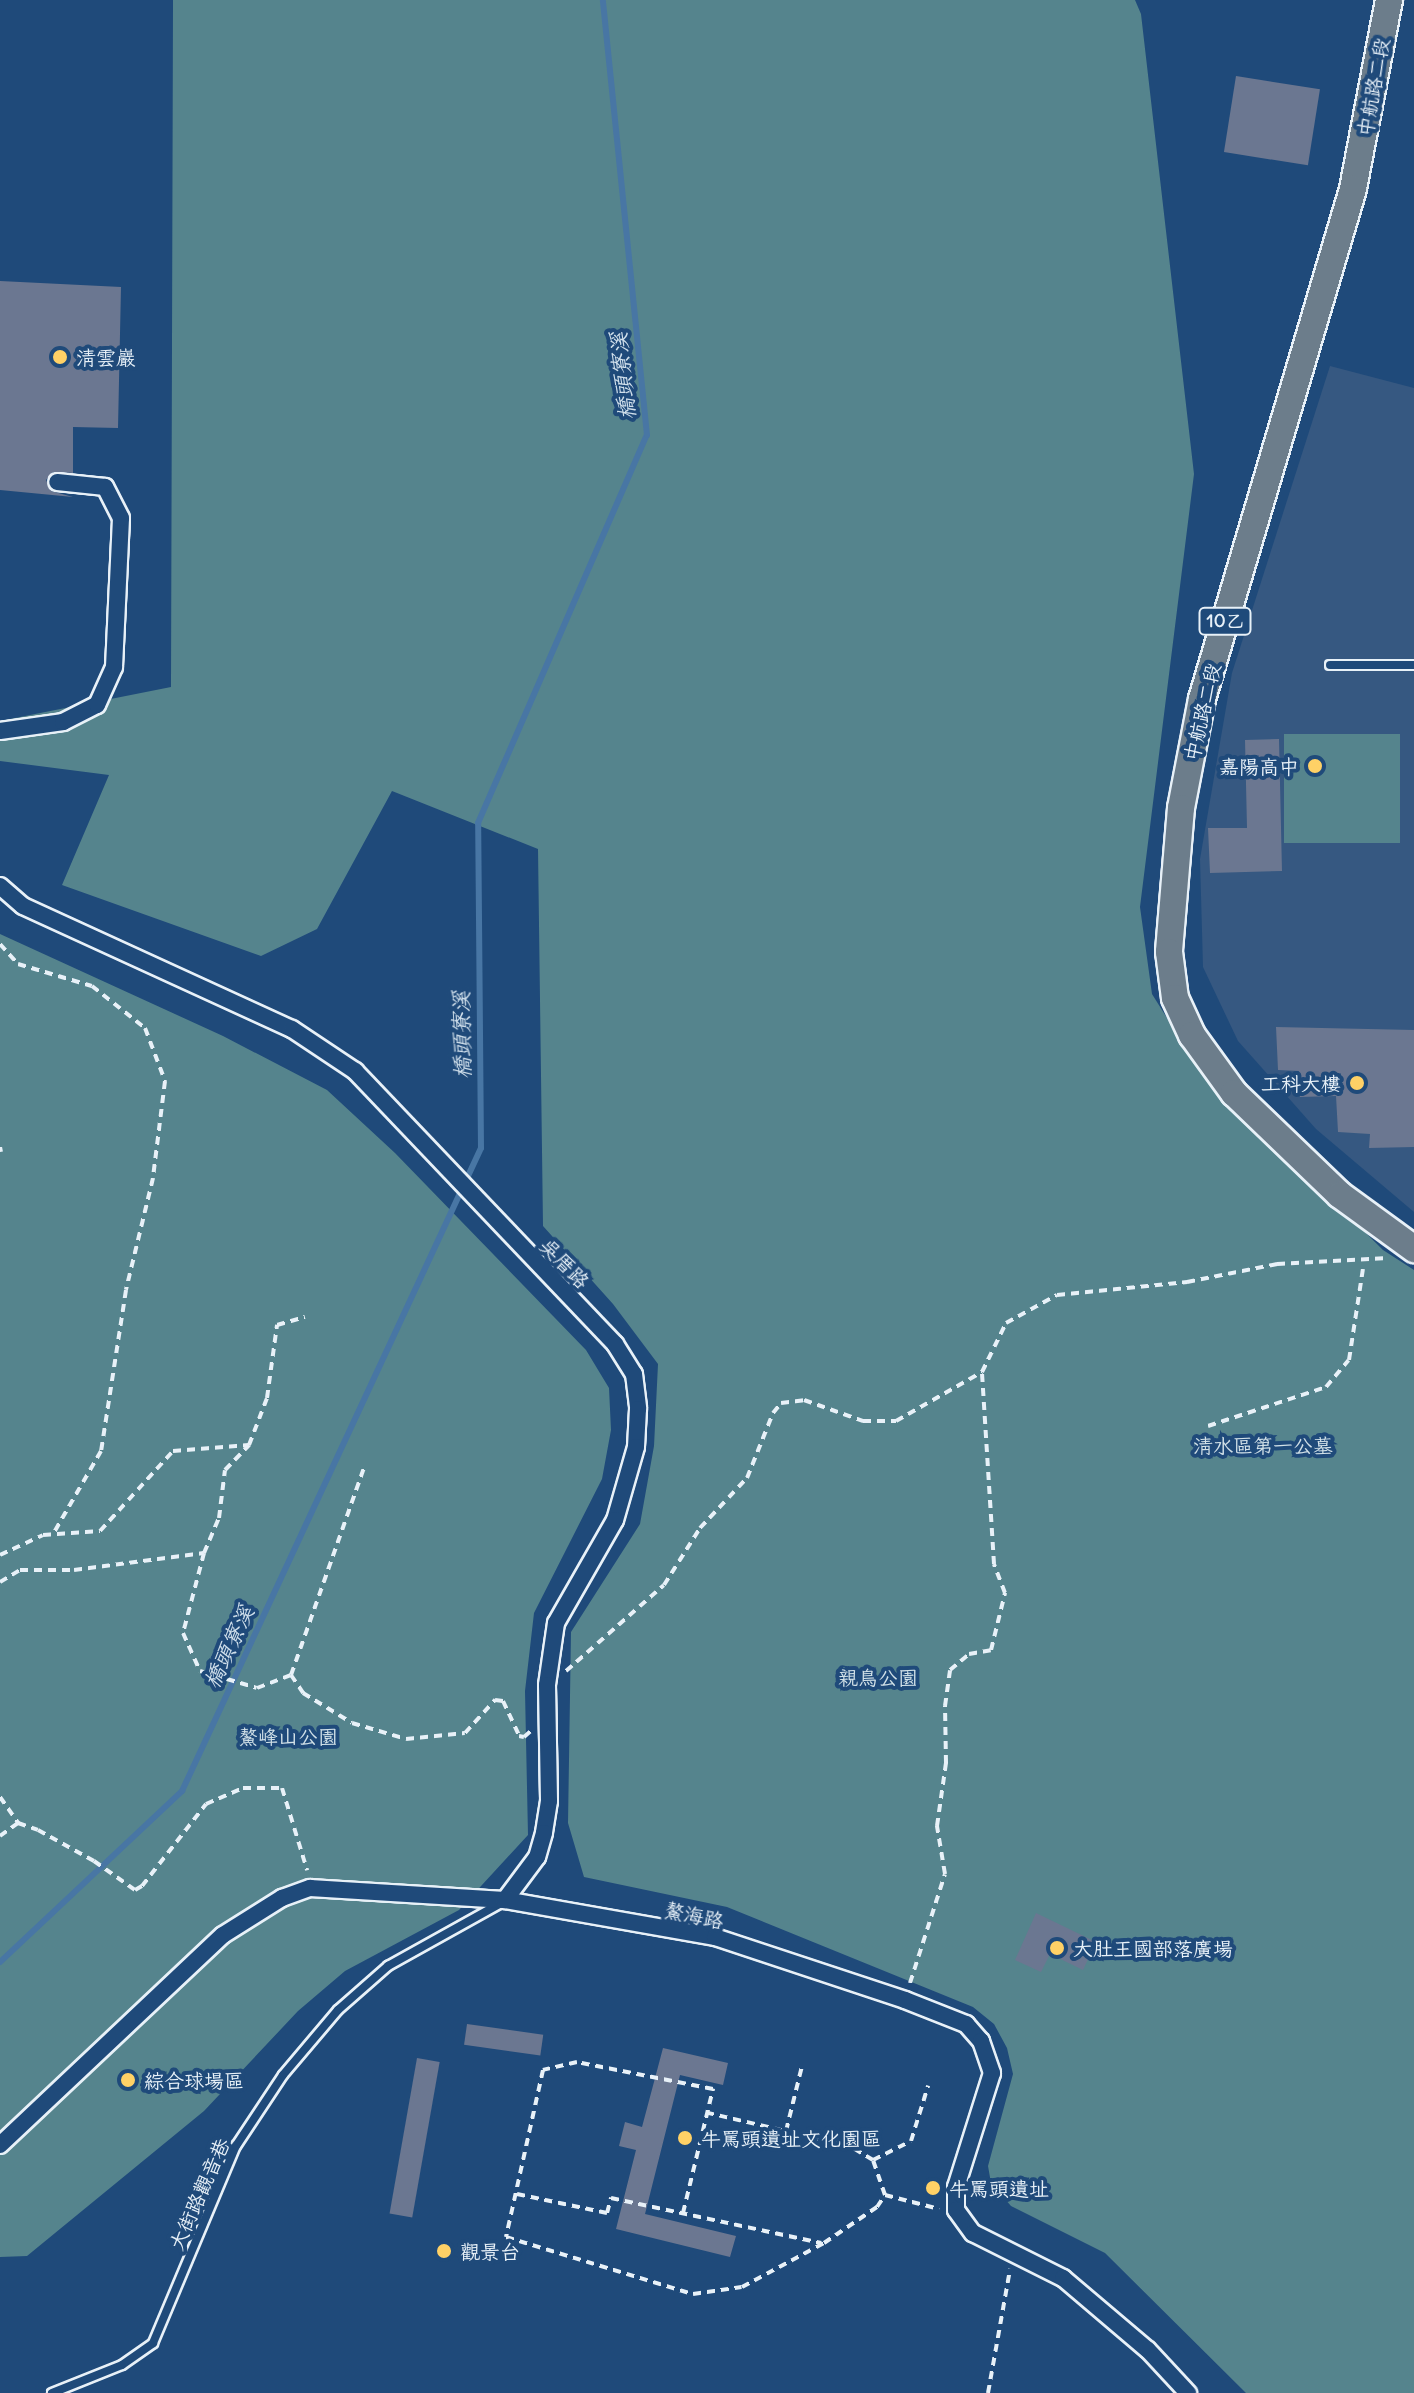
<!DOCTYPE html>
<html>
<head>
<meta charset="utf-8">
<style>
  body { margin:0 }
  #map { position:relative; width:1414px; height:2393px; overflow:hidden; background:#1f4a7a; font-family:Delius,"LXGW WenKai TC",sans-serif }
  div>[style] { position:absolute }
  .built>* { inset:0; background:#365881 }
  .green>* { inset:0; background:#55848d; transform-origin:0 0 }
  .stream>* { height:6px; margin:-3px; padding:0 3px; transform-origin:3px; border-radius:3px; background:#4876a4 }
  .building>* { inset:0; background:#6b7791; transform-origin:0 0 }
  .path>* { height:4px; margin-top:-2px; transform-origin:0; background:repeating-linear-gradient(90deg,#e8f1f8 0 8px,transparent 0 14px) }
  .roads { filter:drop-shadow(2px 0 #e8f1f8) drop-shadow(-2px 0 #e8f1f8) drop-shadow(0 2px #e8f1f8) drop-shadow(0 -2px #e8f1f8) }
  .lane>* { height:8px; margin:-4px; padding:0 4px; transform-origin:4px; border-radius:4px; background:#1f4a7a }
  .street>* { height:16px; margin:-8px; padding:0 8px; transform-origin:8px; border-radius:8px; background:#1f4a7a }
  .primary>* { height:26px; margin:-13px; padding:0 13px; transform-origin:13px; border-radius:13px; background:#6c7d8b }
  .dots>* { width:22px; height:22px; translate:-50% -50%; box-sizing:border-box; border:4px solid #1f4a7a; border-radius:50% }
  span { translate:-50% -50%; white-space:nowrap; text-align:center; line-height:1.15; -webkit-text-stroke:8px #1f4a7a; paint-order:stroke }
  .shield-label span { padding:2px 6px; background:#1f4a7a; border:2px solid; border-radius:6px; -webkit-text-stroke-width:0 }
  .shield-label { font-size:18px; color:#e8f1f8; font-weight:700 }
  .street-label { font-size:20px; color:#e8f1f8 }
  .poi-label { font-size:20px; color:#e8f1f8 }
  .left { translate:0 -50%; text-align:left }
  .right { translate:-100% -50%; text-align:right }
  .park-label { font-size:20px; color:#d2e1e8 }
  .water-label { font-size:22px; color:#d0dfeb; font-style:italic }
</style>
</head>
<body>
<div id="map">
  <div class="built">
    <i style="clip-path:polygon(1330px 366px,1414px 388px,1414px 1212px,1316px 1129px,1238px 1041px,1203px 967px,1200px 859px,1232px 673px)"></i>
  </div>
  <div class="green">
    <i style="clip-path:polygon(173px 0,1135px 0,1141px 14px,1194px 474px,1140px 907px,1152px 994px,1195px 1063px,1383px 1250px,1414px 1270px,1414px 2393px,1246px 2393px,1105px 2253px,1011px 2206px,991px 2183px,988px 2166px,1013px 2074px,1007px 2048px,994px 2024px,973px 2007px,727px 1907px,584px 1877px,568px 1823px,571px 1632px,640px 1524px,654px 1446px,658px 1364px,613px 1304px,543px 1226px,538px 849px,392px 791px,317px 929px,261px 956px,62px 885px,109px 775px,0 761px,0 721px,171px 687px)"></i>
    <i style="left:1284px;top:734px;width:116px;height:109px"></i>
    <i style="clip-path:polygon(0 934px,223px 1036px,327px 1090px,395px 1153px,586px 1350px,609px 1388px,611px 1430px,602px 1479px,534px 1613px,525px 1691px,528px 1835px,459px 1910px,345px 1971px,298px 2011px,204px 2111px,27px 2256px,0 2257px)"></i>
  </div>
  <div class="stream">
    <i style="left:0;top:1962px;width:250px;rotate:-43.2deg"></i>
    <i style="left:182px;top:1791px;width:709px;rotate:-65.06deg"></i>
    <i style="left:481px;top:1148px;width:325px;rotate:-90.5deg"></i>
    <i style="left:478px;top:823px;width:423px;rotate:-66.5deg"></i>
    <i style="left:647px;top:435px;width:437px;rotate:-95.8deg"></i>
  </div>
  <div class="building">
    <i style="left:1236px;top:76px;width:85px;height:77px;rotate:9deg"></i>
    <i style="clip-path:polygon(0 281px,121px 287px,118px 428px,73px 427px,73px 473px,53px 472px,46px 480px,51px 491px,73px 497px,0 490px)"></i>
    <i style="clip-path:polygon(1279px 739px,1282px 871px,1210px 873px,1208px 828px,1247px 828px,1245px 740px)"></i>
    <i style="clip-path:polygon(1276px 1027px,1414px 1030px,1414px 1147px,1369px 1148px,1370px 1134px,1338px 1132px,1336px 1096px,1300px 1097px,1299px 1071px,1278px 1070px)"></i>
    <i style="clip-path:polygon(1036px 1913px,1096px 1942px,1083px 1970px,1050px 1954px,1041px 1972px,1015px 1960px)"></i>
    <i style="left:467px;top:2024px;width:77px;height:21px;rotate:8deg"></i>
    <i style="clip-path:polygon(663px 2048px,728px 2063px,723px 2085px,680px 2075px,645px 2214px,736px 2236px,730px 2257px,616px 2229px,636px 2150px,619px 2146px,625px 2122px,642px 2127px)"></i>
    <i style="left:417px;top:2058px;width:23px;height:158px;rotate:10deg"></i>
  </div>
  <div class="path">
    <i style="left:0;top:944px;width:27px;rotate:48deg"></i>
    <i style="left:18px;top:964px;width:77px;rotate:16.6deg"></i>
    <i style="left:92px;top:986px;width:68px;rotate:38.4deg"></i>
    <i style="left:145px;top:1028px;width:57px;rotate:69.3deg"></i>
    <i style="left:165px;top:1081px;width:98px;rotate:97.1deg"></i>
    <i style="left:153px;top:1178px;width:115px;rotate:103.6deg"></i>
    <i style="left:126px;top:1290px;width:163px;rotate:98.8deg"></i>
    <i style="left:101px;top:1451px;width:96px;rotate:120deg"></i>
    <i style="left:0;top:1147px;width:5px;rotate:79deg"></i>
    <i style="left:1208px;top:1426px;width:124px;rotate:-18.3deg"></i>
    <i style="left:1326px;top:1387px;width:35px;rotate:-50deg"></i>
    <i style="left:1349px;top:1360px;width:92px;rotate:-81.3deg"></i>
    <i style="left:204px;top:1553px;width:38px;rotate:-67deg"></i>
    <i style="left:219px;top:1518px;width:48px;rotate:-82.9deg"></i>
    <i style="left:225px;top:1470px;width:35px;rotate:-46deg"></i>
    <i style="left:249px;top:1445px;width:50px;rotate:-69deg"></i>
    <i style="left:267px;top:1398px;width:74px;rotate:-82.2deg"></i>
    <i style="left:277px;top:1325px;width:29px;rotate:-16deg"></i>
    <i style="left:0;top:1555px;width:47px;rotate:-24.9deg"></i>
    <i style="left:43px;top:1535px;width:57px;rotate:-4deg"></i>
    <i style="left:100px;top:1531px;width:108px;rotate:-47.6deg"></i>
    <i style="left:173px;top:1451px;width:76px;rotate:-4.5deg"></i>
    <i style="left:0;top:1582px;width:23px;rotate:-31deg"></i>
    <i style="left:20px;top:1570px;width:54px"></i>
    <i style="left:74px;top:1570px;width:131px;rotate:-7.5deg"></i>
    <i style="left:204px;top:1553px;width:83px;rotate:104.7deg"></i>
    <i style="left:183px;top:1633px;width:42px;rotate:65.9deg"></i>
    <i style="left:200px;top:1671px;width:59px;rotate:16.6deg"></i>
    <i style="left:257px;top:1688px;width:36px;rotate:-21deg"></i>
    <i style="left:566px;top:1671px;width:130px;rotate:-41.3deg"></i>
    <i style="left:664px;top:1585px;width:67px;rotate:-57.7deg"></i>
    <i style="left:700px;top:1528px;width:69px;rotate:-46.8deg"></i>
    <i style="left:747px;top:1478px;width:70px;rotate:-68.2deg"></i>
    <i style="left:773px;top:1413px;width:13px;rotate:-51deg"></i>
    <i style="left:781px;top:1403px;width:23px;rotate:-7deg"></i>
    <i style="left:804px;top:1400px;width:63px;rotate:19.6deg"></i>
    <i style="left:863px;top:1421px;width:33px"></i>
    <i style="left:896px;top:1421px;width:99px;rotate:-29.7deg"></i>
    <i style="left:291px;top:1675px;width:22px;rotate:56deg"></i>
    <i style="left:303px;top:1693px;width:57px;rotate:31.5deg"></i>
    <i style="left:352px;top:1723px;width:56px;rotate:16.5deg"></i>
    <i style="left:406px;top:1739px;width:59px;rotate:-5.8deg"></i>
    <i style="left:465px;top:1733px;width:45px;rotate:-47.7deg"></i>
    <i style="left:495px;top:1700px;width:8px;rotate:7deg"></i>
    <i style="left:503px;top:1701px;width:38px;rotate:65deg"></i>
    <i style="left:519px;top:1736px;width:5px;rotate:11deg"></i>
    <i style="left:524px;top:1737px;width:9px;rotate:-41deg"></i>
    <i style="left:291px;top:1675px;width:223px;rotate:-70.6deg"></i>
    <i style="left:0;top:1797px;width:32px;rotate:55deg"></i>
    <i style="left:0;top:1836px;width:22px;rotate:-36deg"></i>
    <i style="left:18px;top:1823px;width:21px;rotate:19deg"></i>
    <i style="left:38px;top:1830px;width:64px;rotate:29deg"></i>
    <i style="left:94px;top:1861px;width:50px;rotate:35.3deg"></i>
    <i style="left:135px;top:1890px;width:8px;rotate:-30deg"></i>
    <i style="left:142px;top:1886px;width:104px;rotate:-52deg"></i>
    <i style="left:206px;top:1804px;width:40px;rotate:-23.4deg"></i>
    <i style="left:243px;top:1788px;width:39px"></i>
    <i style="left:282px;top:1788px;width:86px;rotate:73deg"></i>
    <i style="left:910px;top:1983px;width:114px;rotate:-72.2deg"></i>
    <i style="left:945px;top:1874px;width:49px;rotate:-99.5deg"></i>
    <i style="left:937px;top:1826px;width:64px;rotate:-81.9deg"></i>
    <i style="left:946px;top:1763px;width:57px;rotate:-91deg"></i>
    <i style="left:945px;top:1706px;width:36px;rotate:-82deg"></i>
    <i style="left:950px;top:1670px;width:25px;rotate:-40deg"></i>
    <i style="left:969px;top:1654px;width:22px;rotate:-10deg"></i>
    <i style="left:991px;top:1650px;width:59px;rotate:-76.2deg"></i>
    <i style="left:1005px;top:1593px;width:31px;rotate:-111deg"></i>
    <i style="left:994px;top:1564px;width:192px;rotate:-93.6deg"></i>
    <i style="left:982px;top:1372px;width:55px;rotate:-63.9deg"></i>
    <i style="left:1006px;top:1323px;width:58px;rotate:-28.8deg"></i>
    <i style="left:1057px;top:1295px;width:131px;rotate:-5.7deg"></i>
    <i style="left:1187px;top:1282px;width:92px;rotate:-11.3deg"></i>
    <i style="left:1277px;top:1264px;width:111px;rotate:-3.1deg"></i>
    <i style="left:786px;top:2131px;width:67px;rotate:-76.2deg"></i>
    <i style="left:873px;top:2160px;width:42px;rotate:-26.6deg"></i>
    <i style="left:911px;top:2141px;width:58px;rotate:-72.8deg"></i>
    <i style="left:517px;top:2194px;width:92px;rotate:11.9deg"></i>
    <i style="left:607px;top:2213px;width:16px;rotate:-75deg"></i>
    <i style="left:611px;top:2198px;width:215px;rotate:12.1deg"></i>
    <i style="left:885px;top:2195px;width:56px;rotate:14.5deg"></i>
    <i style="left:683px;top:2213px;width:128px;rotate:-76.4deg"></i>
    <i style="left:713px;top:2089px;width:139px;rotate:-168.8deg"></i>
    <i style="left:577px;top:2062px;width:35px;rotate:167deg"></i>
    <i style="left:543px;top:2070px;width:171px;rotate:102.5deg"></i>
    <i style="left:506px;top:2237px;width:195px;rotate:17deg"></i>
    <i style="left:693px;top:2294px;width:49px;rotate:-8.1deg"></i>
    <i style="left:742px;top:2287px;width:93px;rotate:-28.2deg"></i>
    <i style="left:824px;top:2243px;width:64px;rotate:-34.2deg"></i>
    <i style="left:877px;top:2207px;width:14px;rotate:-56deg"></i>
    <i style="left:885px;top:2195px;width:37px;rotate:-109deg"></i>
    <i style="left:873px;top:2160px;width:27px;rotate:-149deg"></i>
    <i style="left:850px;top:2146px;width:146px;rotate:-166.9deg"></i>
    <i style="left:988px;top:2393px;width:126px;rotate:-79.9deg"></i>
  </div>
  <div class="roads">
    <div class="lane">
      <i style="left:1330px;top:665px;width:84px"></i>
      <i style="left:52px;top:2393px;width:75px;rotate:-21.8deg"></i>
      <i style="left:122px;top:2365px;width:38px;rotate:-35deg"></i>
      <i style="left:153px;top:2343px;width:214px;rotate:-67.2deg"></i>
      <i style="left:236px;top:2146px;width:85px;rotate:-56.5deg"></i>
      <i style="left:283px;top:2075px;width:85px;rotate:-49.8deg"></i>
      <i style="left:338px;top:2010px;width:67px;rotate:-41.3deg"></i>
      <i style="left:388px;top:1966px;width:129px;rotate:-29.1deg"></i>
    </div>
    <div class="street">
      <i style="left:0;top:731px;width:64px;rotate:-8.1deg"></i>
      <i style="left:63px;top:722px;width:38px;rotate:-27deg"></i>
      <i style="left:97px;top:705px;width:42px;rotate:-65.9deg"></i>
      <i style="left:114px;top:667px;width:149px;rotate:-87.3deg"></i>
      <i style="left:121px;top:518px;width:35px;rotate:-117deg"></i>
      <i style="left:105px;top:487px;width:48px;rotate:-174.1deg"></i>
      <i style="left:0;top:886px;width:30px;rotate:41deg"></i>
      <i style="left:23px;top:906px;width:296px;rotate:24.6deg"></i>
      <i style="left:292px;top:1029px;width:76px;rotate:33.7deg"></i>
      <i style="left:355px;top:1071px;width:377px;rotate:46.4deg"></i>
      <i style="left:615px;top:1344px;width:36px;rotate:58deg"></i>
      <i style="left:634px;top:1374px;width:35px;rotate:83deg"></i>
      <i style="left:638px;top:1409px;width:38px;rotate:93deg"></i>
      <i style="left:636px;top:1447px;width:76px;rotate:106deg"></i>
      <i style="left:615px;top:1520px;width:119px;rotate:119.8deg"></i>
      <i style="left:556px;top:1623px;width:63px;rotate:98.3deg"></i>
      <i style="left:547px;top:1685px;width:116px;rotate:89deg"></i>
      <i style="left:549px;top:1801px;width:32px;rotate:99deg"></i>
      <i style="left:544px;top:1833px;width:25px;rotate:106deg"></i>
      <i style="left:537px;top:1857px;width:54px;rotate:126.7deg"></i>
      <i style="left:0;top:2145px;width:306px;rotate:-43.3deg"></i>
      <i style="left:223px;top:1935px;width:70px;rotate:-32.1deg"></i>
      <i style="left:282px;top:1898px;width:30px;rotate:-20deg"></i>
      <i style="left:310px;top:1888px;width:195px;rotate:3.5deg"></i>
      <i style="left:505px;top:1900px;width:213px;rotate:10deg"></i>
      <i style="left:715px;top:1937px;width:200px;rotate:18.3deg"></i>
      <i style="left:905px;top:2000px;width:66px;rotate:21.5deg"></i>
      <i style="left:966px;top:2024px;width:23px;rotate:49deg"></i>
      <i style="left:981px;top:2041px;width:34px;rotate:71deg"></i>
      <i style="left:992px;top:2073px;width:120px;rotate:107.5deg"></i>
      <i style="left:956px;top:2187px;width:23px;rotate:90deg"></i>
      <i style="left:956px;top:2210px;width:29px;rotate:54deg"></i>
      <i style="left:973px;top:2233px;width:101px;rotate:26.6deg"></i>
      <i style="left:1063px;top:2278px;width:111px;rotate:40.3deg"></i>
      <i style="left:1148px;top:2350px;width:59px;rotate:47.1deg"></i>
    </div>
    <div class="primary">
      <i style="left:1389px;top:0;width:192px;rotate:100.8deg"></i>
      <i style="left:1353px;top:189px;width:532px;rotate:106.49deg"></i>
      <i style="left:1202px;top:699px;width:111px;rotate:100.9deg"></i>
      <i style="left:1181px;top:808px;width:144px;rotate:94.8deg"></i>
      <i style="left:1169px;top:952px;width:46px;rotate:82.6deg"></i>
      <i style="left:1175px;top:998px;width:41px;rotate:65.3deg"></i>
      <i style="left:1192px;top:1035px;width:72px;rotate:54.1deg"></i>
      <i style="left:1234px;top:1093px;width:147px;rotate:43.9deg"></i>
      <i style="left:1340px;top:1195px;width:92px;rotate:36.1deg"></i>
    </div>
  </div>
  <div class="dots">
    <i style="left:60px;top:357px;background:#ffd166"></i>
    <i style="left:1315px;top:766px;background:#ffd166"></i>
    <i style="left:1357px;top:1083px;background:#ffd166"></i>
    <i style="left:1057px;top:1948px;background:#ffd166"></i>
    <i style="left:128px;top:2080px;background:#ffd166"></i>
    <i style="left:685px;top:2138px;background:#ffd166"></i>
    <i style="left:933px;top:2188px;background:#ffd166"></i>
    <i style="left:444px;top:2251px;background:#ffd166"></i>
  </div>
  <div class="shield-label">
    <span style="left:1225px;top:621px">10乙</span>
  </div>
  <div class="street-label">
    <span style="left:1373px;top:87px;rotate:-80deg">中航路二段</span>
    <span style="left:1202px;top:712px;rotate:-77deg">中航路二段</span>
    <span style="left:565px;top:1263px;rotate:46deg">吳厝路</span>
    <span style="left:694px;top:1915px;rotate:12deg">鰲海路</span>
    <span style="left:199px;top:2194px;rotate:-66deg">大街路觀音巷</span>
  </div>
  <div class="poi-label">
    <span class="left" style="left:76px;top:357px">清雲巖</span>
    <span class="right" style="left:1299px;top:766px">嘉陽高中</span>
    <span class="right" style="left:1341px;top:1083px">工科大樓</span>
    <span class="left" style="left:1073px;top:1948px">大肚王國部落廣場</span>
    <span class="left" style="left:144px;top:2080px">綜合球場區</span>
    <span class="left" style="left:701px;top:2138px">牛罵頭遺址文化園區</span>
    <span class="left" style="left:949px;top:2188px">牛罵頭遺址</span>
    <span class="left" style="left:460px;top:2251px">觀景台</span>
  </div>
  <div class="park-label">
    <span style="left:1263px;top:1445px">清水區第一公墓</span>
    <span style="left:878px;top:1677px">親鳥公園</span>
    <span style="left:288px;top:1736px">鰲峰山公園</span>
  </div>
  <div class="water-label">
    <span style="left:623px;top:376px;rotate:-96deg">橋頭寮溪</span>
    <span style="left:462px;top:1035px;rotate:-91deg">橋頭寮溪</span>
    <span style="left:229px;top:1647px;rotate:-65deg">橋頭寮溪</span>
  </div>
</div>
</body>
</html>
